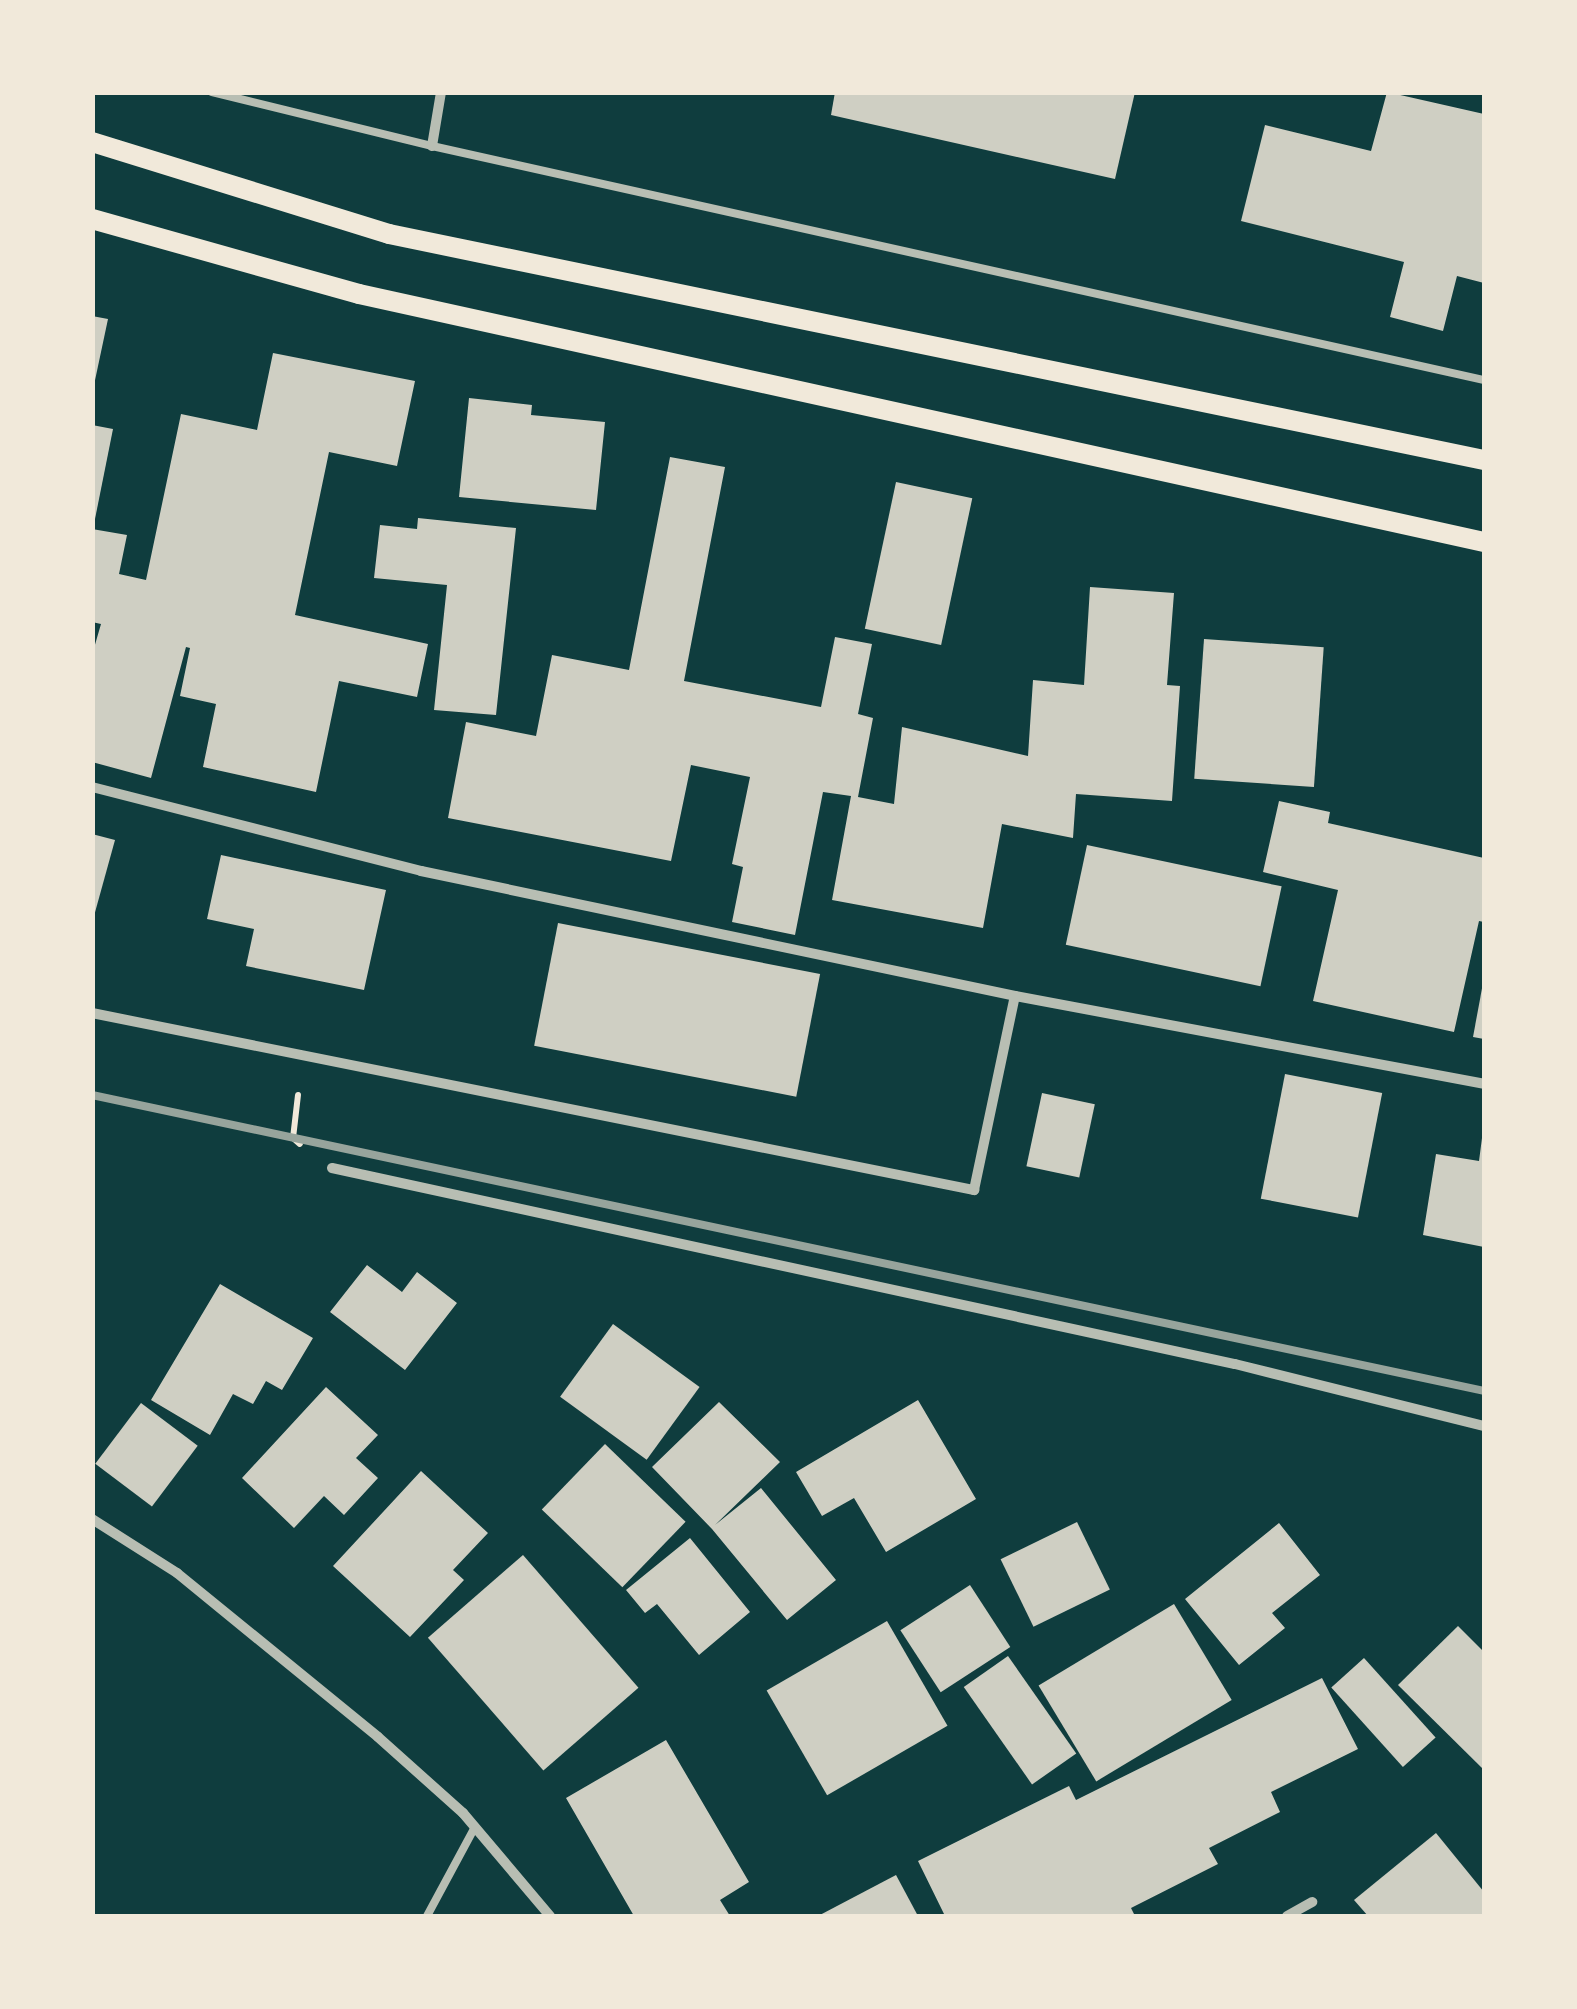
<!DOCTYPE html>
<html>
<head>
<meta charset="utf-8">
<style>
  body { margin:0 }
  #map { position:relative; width:1577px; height:2009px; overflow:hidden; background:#0f3d3e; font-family:Ubuntu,sans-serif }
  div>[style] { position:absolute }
  .building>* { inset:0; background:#cfcfc3; transform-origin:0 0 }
  .path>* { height:6px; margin:-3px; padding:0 3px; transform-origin:3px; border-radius:3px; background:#f1e9da }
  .service>* { height:8px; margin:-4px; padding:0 4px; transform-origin:4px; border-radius:4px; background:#b8beb3 }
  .minor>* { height:10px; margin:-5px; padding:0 5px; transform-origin:5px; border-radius:5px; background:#b8beb3 }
  .secondary>* { height:20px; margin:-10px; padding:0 10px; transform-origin:10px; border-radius:10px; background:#f1e9da }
  .rail>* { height:8px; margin:-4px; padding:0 4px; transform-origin:4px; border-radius:4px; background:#97a49c }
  span { translate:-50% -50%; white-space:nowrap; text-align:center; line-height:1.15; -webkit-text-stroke:10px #f1e9da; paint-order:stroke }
  .frame { position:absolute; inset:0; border:95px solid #f1e9da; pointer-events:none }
</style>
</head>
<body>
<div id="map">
  <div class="building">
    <i style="clip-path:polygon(835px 92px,1135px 92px,1115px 179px,831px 115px)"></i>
    <i style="clip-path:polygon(1387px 92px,1484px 114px,1484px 283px,1457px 276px,1443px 331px,1390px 317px,1404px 262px,1241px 221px,1265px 125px,1371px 151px)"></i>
    <i style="clip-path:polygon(92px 316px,108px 319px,94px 385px,92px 385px)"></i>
    <i style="clip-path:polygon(273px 353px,415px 381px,397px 466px,329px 452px,295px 615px,428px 644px,417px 697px,339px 681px,316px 792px,203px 767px,216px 704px,180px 696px,190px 648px,186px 647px,151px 778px,92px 762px,92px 655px,101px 624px,92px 622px,92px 529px,127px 535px,119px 574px,146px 580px,181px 414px,257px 430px)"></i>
    <i style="clip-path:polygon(469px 398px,532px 405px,531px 415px,605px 422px,596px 510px,459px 497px)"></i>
    <i style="clip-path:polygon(92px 425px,113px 429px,94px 524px,92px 524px)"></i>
    <i style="clip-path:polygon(670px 457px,725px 467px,684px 681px,821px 707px,835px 637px,872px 644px,858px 714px,873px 718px,858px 797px,894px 804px,902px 727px,1028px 756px,1033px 680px,1084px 685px,1090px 587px,1174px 593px,1167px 685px,1180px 686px,1172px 801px,1076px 794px,1073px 838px,1002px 824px,983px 928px,832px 900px,851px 796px,823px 792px,795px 935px,732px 922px,743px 867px,732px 864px,750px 777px,691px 765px,671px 861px,448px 818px,466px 722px,536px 736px,552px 655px,629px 670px)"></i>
    <i style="left:896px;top:482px;width:78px;height:150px;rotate:12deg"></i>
    <i style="clip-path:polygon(418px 518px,516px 528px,496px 715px,434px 710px,447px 585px,374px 578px,380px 525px,417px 529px)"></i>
    <i style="left:1204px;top:639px;width:120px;height:140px;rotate:4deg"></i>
    <i style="clip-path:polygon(1279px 801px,1330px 812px,1328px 823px,1484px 858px,1484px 922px,1479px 921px,1454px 1032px,1313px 1001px,1338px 890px,1263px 872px)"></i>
    <i style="clip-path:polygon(92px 834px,115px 840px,94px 916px,92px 915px)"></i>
    <i style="left:1087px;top:845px;width:199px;height:102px;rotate:12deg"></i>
    <i style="clip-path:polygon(221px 855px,386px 890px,364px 990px,246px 966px,254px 929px,207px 919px)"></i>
    <i style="left:558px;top:923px;width:267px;height:125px;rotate:11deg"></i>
    <i style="clip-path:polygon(1483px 983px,1484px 983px,1484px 1039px,1473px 1037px)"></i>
    <i style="left:1285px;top:1074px;width:99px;height:127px;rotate:11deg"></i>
    <i style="left:1042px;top:1093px;width:54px;height:75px;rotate:12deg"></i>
    <i style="clip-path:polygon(1482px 1138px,1484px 1247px,1423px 1235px,1436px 1154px,1479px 1161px)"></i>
    <i style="clip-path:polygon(367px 1265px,402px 1292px,417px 1272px,457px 1303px,405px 1370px,330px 1312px)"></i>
    <i style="clip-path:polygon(220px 1284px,313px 1338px,282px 1390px,266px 1381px,253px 1404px,233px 1394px,210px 1435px,151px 1400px)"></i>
    <i style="left:613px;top:1324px;width:107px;height:90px;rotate:36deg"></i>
    <i style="clip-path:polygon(326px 1387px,378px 1435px,356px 1458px,378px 1478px,344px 1515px,324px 1496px,294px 1528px,242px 1478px)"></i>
    <i style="clip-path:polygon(918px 1400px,976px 1499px,886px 1552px,854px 1498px,822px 1516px,796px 1472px)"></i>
    <i style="clip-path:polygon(719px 1402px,780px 1462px,715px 1525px,761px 1488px,836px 1580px,787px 1620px,712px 1529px,652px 1467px)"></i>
    <i style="left:141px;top:1403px;width:71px;height:76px;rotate:37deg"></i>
    <i style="left:605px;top:1444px;width:112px;height:91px;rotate:44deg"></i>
    <i style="clip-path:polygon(421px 1471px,488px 1533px,453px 1570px,464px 1580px,410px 1637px,333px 1566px)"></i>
    <i style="left:1077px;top:1522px;width:75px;height:85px;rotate:64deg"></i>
    <i style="clip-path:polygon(1279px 1523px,1320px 1575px,1272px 1613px,1285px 1628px,1239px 1665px,1185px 1599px)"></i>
    <i style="clip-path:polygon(690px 1538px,750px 1612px,699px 1655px,657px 1604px,645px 1613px,626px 1590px)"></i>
    <i style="left:523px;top:1555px;width:176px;height:126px;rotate:49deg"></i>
    <i style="left:970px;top:1585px;width:74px;height:83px;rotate:57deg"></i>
    <i style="left:1174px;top:1604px;width:112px;height:158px;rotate:59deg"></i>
    <i style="left:887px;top:1621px;width:121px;height:139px;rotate:60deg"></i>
    <i style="clip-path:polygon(1458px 1626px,1484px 1652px,1484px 1770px,1398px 1685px)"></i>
    <i style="left:1008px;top:1656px;width:119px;height:54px;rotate:55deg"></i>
    <i style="left:1364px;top:1658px;width:107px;height:44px;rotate:48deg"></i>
    <i style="clip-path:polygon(1322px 1678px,1358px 1749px,1271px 1792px,1280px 1812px,1209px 1848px,1218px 1864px,1131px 1908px,1135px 1916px,945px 1916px,918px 1861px,1069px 1786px,1076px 1800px)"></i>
    <i style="clip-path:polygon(666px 1740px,749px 1882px,720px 1900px,730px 1916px,634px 1916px,566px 1798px)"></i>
    <i style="clip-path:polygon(1436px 1833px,1484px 1892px,1484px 1916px,1368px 1916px,1354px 1900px)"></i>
    <i style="clip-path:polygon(896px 1875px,918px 1916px,818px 1916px)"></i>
  </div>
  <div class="path">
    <i style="left:298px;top:1095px;width:43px;rotate:96.6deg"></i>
    <i style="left:293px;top:1138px;width:9px;rotate:41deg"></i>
  </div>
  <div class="service">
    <i style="left:212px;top:92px;width:227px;rotate:13.8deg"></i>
    <i style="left:432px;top:146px;width:1078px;rotate:12.54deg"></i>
    <i style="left:427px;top:1916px;width:101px;rotate:-61.7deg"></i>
  </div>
  <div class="minor">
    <i style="left:432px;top:146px;width:55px;rotate:-80.5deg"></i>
    <i style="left:92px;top:787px;width:340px;rotate:14.3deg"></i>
    <i style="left:421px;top:871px;width:607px;rotate:11.88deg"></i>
    <i style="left:1015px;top:996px;width:477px;rotate:10.6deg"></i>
    <i style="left:92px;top:1013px;width:900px;rotate:11.35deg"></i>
    <i style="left:974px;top:1190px;width:198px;rotate:-78.1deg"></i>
    <i style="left:332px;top:1168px;width:924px;rotate:12.25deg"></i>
    <i style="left:1235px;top:1364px;width:257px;rotate:14deg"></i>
    <i style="left:92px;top:1519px;width:101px;rotate:32.4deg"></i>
    <i style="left:177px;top:1573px;width:259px;rotate:39.2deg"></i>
    <i style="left:378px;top:1737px;width:114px;rotate:41.8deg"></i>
    <i style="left:463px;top:1813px;width:135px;rotate:49.8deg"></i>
    <i style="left:1287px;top:1916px;width:29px;rotate:-29deg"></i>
  </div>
  <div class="secondary">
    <i style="left:92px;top:142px;width:311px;rotate:17.2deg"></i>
    <i style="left:389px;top:234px;width:1118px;rotate:11.66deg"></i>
    <i style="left:92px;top:219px;width:277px;rotate:15.7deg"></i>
    <i style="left:359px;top:294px;width:1152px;rotate:12.43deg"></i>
  </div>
  <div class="rail">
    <i style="left:92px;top:1095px;width:1423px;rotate:12deg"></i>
  </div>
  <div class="frame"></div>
</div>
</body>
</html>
